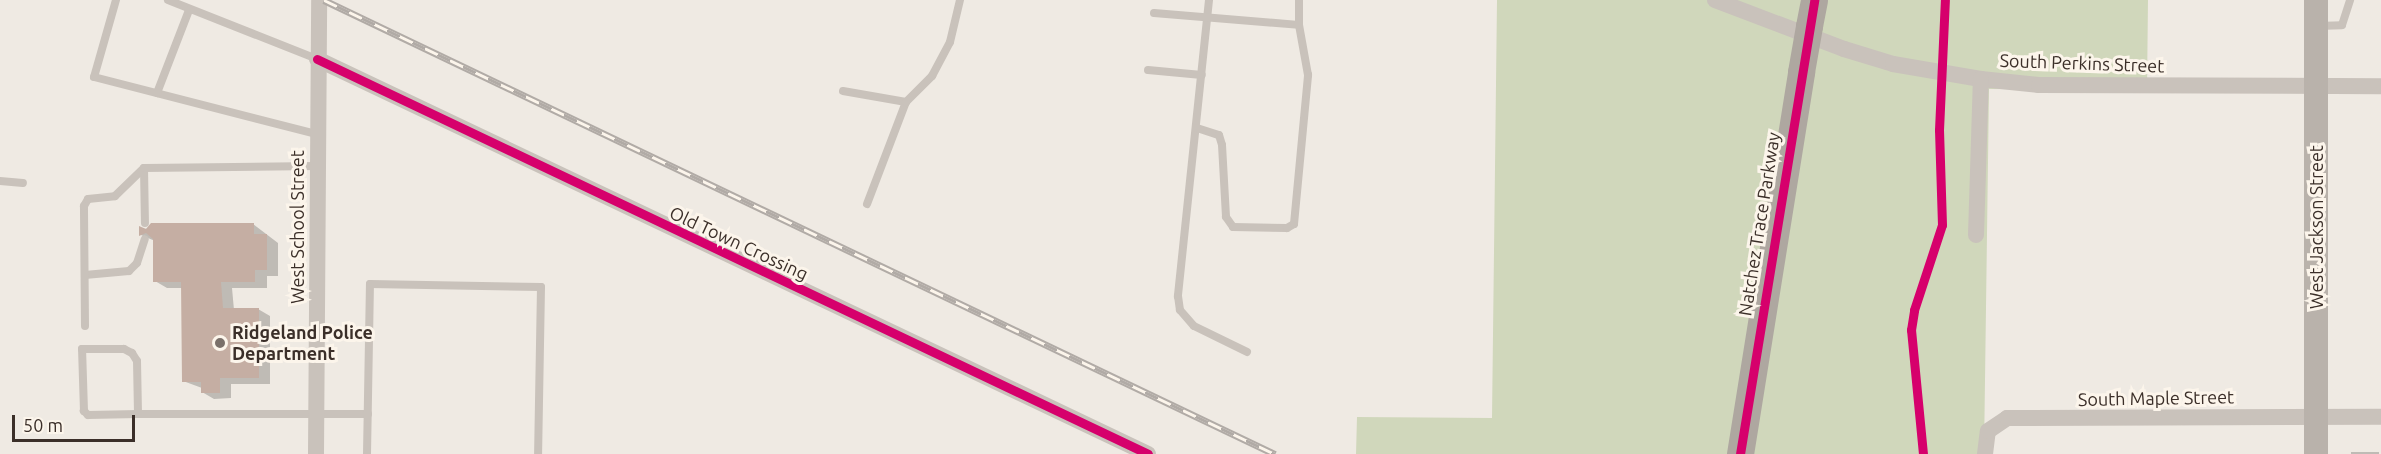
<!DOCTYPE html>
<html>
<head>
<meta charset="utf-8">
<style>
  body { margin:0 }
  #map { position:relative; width:2381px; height:454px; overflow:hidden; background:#efeae3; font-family:Ubuntu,sans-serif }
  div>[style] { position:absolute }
  .green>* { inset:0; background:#d0d7bb }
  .shadow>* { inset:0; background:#0003; transform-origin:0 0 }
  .building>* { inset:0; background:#c5aea3 }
  .lane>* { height:8px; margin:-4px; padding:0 4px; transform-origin:4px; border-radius:4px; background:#c9c2bb }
  .street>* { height:16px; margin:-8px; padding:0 8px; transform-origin:8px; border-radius:8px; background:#c9c2bb }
  .secondary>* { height:24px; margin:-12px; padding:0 12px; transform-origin:12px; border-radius:12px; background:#b9b2ab }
  .primary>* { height:27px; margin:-13.5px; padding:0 13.5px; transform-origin:13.5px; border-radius:13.5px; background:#aea7a0 }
  .rail>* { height:7px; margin-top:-3.5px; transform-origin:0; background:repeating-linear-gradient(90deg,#fcf5eb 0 14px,#b1aba6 0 28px); box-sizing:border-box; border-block:2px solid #b1aba6 }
  .primary-bridge>* { height:27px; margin:-13.5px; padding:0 13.5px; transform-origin:13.5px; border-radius:13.5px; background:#aea7a0 }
  .cycleway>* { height:9px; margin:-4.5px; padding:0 4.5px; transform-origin:4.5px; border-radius:4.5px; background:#d6006c }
  .dots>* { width:16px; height:16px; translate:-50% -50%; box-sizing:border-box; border:3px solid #fcf5eb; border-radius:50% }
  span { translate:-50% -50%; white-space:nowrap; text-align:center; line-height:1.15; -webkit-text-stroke:6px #fcf5eb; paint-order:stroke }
  .street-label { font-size:18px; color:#3b2f29 }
  .poi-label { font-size:18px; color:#3b2f29; font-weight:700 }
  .left { translate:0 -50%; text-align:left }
  .scale { position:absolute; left:12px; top:415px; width:123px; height:27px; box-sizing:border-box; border:3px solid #3b2f29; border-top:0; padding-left:8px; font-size:18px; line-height:21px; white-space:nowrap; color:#3b2f29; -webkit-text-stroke:4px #fcf5eb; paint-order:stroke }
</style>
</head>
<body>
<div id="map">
  <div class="green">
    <i style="clip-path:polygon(1497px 0,2148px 0,2147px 90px,1989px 89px,1984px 454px,1356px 454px,1357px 417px,1492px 418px)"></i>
  </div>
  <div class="shadow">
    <i style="clip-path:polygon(253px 224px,278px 243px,278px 276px,267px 276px,267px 288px,232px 288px,234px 310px,258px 309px,270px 316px,270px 384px,231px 384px,231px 398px,214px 399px,202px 392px,202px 388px,183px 381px,183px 288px,167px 288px,155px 281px,155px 241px,141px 235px,141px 229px)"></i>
    <i style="left:2351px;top:452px;width:28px;height:2px"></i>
  </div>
  <div class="building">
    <i style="clip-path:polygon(151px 223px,254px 223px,254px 234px,267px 234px,267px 270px,255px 270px,255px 282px,221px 282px,223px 308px,259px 308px,259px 378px,220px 378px,220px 393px,201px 393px,201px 382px,182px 382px,181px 282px,153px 282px,153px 239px,146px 233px,139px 236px,139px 226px,146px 229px)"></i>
  </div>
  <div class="lane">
    <i style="left:116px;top:0;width:80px;rotate:105.9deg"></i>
    <i style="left:94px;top:77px;width:229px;rotate:14.4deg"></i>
    <i style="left:168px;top:0;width:160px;rotate:21.6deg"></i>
    <i style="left:1209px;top:0;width:298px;rotate:96deg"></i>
    <i style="left:1178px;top:296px;width:14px;rotate:82deg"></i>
    <i style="left:1180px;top:310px;width:21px;rotate:49deg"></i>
    <i style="left:1194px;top:326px;width:59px;rotate:26.1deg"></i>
    <i style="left:1154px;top:13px;width:145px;rotate:4.7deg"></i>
    <i style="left:2317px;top:26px;width:25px;rotate:-2deg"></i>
    <i style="left:2342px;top:25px;width:26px;rotate:-72deg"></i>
    <i style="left:1148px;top:70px;width:54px;rotate:5.3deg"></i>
    <i style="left:843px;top:91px;width:64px;rotate:9.9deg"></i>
    <i style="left:157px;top:93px;width:89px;rotate:-68.9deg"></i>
    <i style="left:1197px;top:128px;width:23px;rotate:18deg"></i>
    <i style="left:1219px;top:135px;width:10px;rotate:73deg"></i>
    <i style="left:1222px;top:145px;width:72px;rotate:86.8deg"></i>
    <i style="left:1226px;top:217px;width:12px;rotate:55deg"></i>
    <i style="left:1233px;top:227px;width:54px;rotate:1.1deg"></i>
    <i style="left:1287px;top:228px;width:8px;rotate:-30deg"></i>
    <i style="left:1294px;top:224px;width:150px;rotate:-84.6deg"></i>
    <i style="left:1308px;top:75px;width:51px;rotate:-100.2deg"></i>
    <i style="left:1299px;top:25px;width:25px;rotate:-90deg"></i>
    <i style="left:144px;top:168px;width:55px;rotate:89deg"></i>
    <i style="left:0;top:181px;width:23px;rotate:5deg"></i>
    <i style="left:867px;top:204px;width:109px;rotate:-69.1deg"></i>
    <i style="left:906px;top:102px;width:37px;rotate:-45deg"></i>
    <i style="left:932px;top:76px;width:38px;rotate:-62deg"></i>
    <i style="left:950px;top:42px;width:43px;rotate:-76.6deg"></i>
    <i style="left:85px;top:275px;width:44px;rotate:-5.2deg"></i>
    <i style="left:129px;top:271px;width:11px;rotate:-45deg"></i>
    <i style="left:137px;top:263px;width:25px;rotate:-72deg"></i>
    <i style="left:85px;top:326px;width:120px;rotate:-90.5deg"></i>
    <i style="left:84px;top:206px;width:8px;rotate:-60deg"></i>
    <i style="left:88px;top:199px;width:27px;rotate:-6deg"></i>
    <i style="left:115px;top:196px;width:40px;rotate:-44deg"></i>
    <i style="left:144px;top:168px;width:173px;rotate:-0.7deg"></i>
    <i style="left:138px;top:414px;width:50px;rotate:178.9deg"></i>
    <i style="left:88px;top:415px;width:6px;rotate:-135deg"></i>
    <i style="left:84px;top:411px;width:62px;rotate:-91.8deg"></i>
    <i style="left:82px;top:349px;width:42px"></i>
    <i style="left:124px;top:349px;width:9px;rotate:27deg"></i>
    <i style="left:132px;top:353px;width:9px;rotate:58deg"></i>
    <i style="left:137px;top:361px;width:53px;rotate:88.9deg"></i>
    <i style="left:138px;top:414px;width:230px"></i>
    <i style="left:367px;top:454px;width:170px;rotate:-89deg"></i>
    <i style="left:370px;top:284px;width:171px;rotate:1deg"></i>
    <i style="left:541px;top:287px;width:167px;rotate:91deg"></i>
  </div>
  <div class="street">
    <i style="left:1715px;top:0;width:138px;rotate:20.8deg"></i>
    <i style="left:1844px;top:49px;width:51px;rotate:17deg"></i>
    <i style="left:1893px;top:64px;width:89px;rotate:9.7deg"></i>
    <i style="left:1981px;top:79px;width:58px;rotate:5.9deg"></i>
    <i style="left:2039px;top:85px;width:342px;rotate:0.2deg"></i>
    <i style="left:317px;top:59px;width:920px;rotate:25.42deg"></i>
    <i style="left:1976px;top:235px;width:156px;rotate:-88.2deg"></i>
    <i style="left:316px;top:454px;width:454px;rotate:-89.6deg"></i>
    <i style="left:1985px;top:454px;width:23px;rotate:-83deg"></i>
    <i style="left:1988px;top:431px;width:23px;rotate:-34deg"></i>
    <i style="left:2007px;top:418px;width:374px;rotate:-0.2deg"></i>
  </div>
  <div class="secondary">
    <i style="left:2316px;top:454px;width:454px;rotate:-90deg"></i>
  </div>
  <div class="primary">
    <i style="left:1809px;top:26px;width:26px;rotate:-79deg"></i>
    <i style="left:1740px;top:454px;width:387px;rotate:-80.9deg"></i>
  </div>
  <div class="rail">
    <i style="left:324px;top:0;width:1054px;rotate:25.52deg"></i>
  </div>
  <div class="primary-bridge">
    <i style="left:1801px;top:72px;width:47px;rotate:-80.1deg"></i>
  </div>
  <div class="cycleway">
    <i style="left:317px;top:59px;width:920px;rotate:25.42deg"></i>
    <i style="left:1740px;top:454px;width:460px;rotate:-80.7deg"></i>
    <i style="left:1923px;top:454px;width:125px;rotate:-95.5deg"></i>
    <i style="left:1911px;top:330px;width:20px;rotate:-81deg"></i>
    <i style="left:1914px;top:310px;width:89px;rotate:-71.8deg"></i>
    <i style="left:1942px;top:225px;width:95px;rotate:-91.8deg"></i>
    <i style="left:1939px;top:130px;width:130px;rotate:-87.4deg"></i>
  </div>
  <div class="dots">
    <i style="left:220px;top:343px;background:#7a706a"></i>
  </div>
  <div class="street-label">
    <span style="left:2082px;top:63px;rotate:2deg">South Perkins Street</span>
    <span style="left:1759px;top:224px;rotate:-81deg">Natchez Trace Parkway</span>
    <span style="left:297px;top:227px;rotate:-90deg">West School Street</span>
    <span style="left:2316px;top:227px;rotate:-90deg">West Jackson Street</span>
    <span style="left:739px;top:243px;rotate:25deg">Old Town Crossing</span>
    <span style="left:2156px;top:398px;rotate:-1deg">South Maple Street</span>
  </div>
  <div class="poi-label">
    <span class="left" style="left:232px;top:343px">Ridgeland Police<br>Department</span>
  </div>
  <div class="scale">50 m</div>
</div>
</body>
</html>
